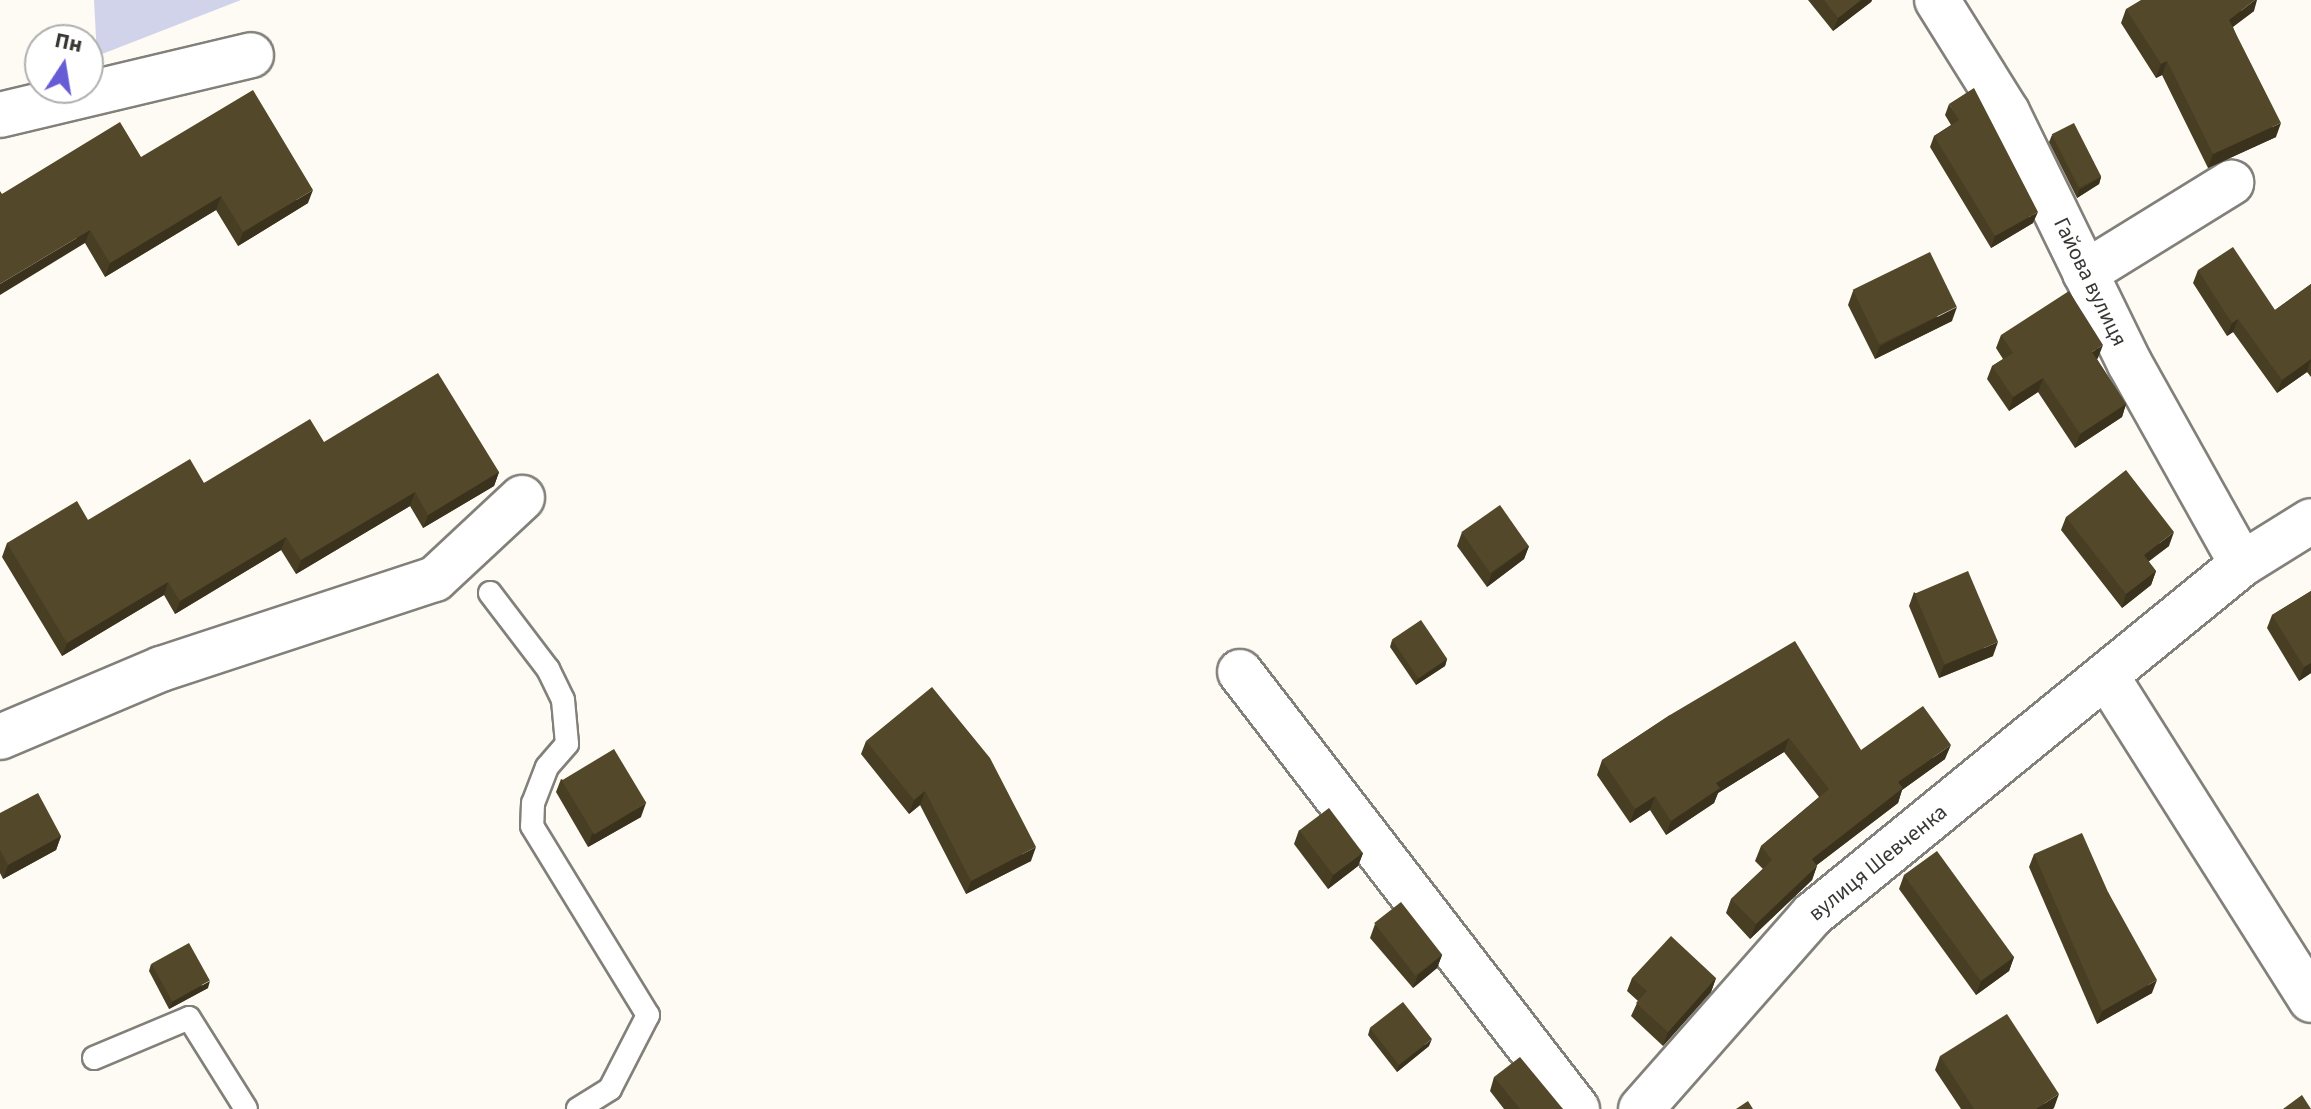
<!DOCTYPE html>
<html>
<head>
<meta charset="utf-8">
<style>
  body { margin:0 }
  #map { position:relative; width:2311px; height:1109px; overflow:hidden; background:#fdfbf4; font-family:"Source Sans 3",sans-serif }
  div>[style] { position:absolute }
  .green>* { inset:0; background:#d1d3ea }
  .roads { filter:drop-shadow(2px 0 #82807a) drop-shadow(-2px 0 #82807a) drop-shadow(0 2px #82807a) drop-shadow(0 -2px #82807a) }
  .service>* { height:22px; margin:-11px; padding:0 11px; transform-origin:11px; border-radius:11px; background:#fff }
  .minor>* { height:44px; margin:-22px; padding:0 22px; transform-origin:22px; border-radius:22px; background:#fff }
  .wall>* { inset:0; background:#473e23 }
  .shaded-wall>* { inset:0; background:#3a321d }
  .building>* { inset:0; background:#534829; transform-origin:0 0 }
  span { translate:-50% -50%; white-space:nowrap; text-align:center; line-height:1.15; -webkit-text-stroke:8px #fff; paint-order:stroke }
  .street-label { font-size:22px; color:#383734 }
  .north { position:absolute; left:24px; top:24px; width:80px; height:80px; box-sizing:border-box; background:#fff; border:2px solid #afafae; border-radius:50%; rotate:12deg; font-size:22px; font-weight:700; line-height:32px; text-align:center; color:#383734 }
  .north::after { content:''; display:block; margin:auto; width:28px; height:36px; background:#665dd6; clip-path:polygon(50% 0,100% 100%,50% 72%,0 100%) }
</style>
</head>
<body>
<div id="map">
  <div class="green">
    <i style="clip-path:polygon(94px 0,241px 0,97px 56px)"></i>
  </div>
  <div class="roads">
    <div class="service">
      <i style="left:490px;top:593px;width:96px;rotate:52.7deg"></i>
      <i style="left:548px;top:669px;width:34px;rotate:64deg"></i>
      <i style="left:563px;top:700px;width:44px;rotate:84.8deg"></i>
      <i style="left:567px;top:744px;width:30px;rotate:131deg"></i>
      <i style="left:547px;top:767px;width:39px;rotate:111deg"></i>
      <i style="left:533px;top:803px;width:23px;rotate:92deg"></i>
      <i style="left:532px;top:826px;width:222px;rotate:58.5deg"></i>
      <i style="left:648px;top:1015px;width:83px;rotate:117.2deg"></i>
      <i style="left:610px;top:1089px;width:38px;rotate:148deg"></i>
      <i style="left:94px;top:1058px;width:103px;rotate:-22.8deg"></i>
      <i style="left:189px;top:1018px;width:107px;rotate:57.9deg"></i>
    </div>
    <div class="minor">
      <i style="left:1937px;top:0;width:132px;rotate:58deg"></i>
      <i style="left:2007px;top:112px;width:280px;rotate:64deg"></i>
      <i style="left:2130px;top:364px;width:229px;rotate:60.8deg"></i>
      <i style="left:0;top:115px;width:258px;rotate:-13.4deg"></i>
      <i style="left:2085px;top:273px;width:172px;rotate:-31.7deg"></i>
      <i style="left:1240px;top:672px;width:552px;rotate:52.36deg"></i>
      <i style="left:2107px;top:677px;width:382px;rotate:57.7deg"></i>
      <i style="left:0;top:737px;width:175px;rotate:-22.9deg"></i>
      <i style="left:161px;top:669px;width:288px;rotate:-18.2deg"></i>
      <i style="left:435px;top:579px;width:119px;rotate:-43deg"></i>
      <i style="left:1641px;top:1109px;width:259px;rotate:-48.6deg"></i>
      <i style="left:1812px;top:915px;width:555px;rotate:-39.22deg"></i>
      <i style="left:2242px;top:564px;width:81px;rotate:-31.9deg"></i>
    </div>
  </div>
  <div class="wall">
    <i style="clip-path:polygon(1808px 0,1872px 0,1871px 2px,1833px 31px)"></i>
    <i style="clip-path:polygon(2126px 9px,2254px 11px,2233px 27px,2276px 137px,2208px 168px,2162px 75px,2156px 78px,2121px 23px)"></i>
    <i style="clip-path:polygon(1949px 104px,2033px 223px,1991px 248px,1930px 147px,1934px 136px,1951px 125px,1945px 115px)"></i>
    <i style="clip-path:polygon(2052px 135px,2101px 177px,2099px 184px,2077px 198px,2049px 142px)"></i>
    <i style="clip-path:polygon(141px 157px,308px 203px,238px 246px,216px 210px,105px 277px,85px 243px,2px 194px)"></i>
    <i style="clip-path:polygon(2198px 270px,2275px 310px,2311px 284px,2311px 377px,2307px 372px,2277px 393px,2233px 332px,2227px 336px,2193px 283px)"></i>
    <i style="clip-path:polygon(1853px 291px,1952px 321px,1875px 359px,1848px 305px)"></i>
    <i style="clip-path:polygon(2001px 335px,2098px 358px,2097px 359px,2126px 404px,2122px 417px,2075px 448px,2038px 392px,2009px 411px,1987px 379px,1992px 366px,2003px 359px,1996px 348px)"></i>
    <i style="clip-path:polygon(324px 442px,499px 472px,494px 486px,423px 528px,410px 506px,296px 574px,281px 550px,175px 614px,164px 595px,62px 656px,2px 557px,7px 543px,88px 520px,204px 483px)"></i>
    <i style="clip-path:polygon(2066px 517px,2169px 546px,2148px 561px,2156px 571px,2151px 585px,2122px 608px,2061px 530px)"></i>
    <i style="clip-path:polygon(1462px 532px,1529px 546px,1524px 559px,1487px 587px,1457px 546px)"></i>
    <i style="clip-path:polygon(2311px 591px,2311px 673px,2299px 681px,2267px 628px,2272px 615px)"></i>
    <i style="clip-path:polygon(1914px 592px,1993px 656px,1939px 678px,1909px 606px)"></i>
    <i style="clip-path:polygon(1392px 640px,1447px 659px,1445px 666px,1416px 685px,1390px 647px)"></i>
    <i style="clip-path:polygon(1670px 715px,1861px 750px,1945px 759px,1902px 790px,1898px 803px,1817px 865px,1812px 880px,1750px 939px,1726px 913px,1731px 899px,1763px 869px,1755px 861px,1761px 846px,1819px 797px,1784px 752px,1718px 793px,1714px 803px,1666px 835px,1650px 810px,1630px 823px,1597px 775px,1602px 760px)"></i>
    <i style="clip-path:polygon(866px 741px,1031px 861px,966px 894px,920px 805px,909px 814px,861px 754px)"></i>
    <i style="clip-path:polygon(561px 779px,641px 817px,588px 847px,556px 792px)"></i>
    <i style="clip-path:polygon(0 813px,61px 836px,56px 850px,3px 879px,0 873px)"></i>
    <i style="clip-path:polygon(1299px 830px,1363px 853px,1358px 866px,1328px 889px,1294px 844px)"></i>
    <i style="clip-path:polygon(2034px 854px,2108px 892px,2152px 993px,2097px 1024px,2029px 867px)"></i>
    <i style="clip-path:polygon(1904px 875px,2014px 957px,2009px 971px,1976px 995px,1899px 889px)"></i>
    <i style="clip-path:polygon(1375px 924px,1442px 955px,1437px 968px,1413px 988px,1370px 938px)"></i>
    <i style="clip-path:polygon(151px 964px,208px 988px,169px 1009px,149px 971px)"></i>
    <i style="clip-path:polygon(1632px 978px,1716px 978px,1711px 992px,1663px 1046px,1631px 1016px,1638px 1001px,1627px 991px)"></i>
    <i style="clip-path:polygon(1370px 1028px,1429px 1046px,1397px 1072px,1368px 1035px)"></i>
    <i style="clip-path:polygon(1940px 1056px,2054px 1108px,2052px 1109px,1961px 1109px,1935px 1070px)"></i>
    <i style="clip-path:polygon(1494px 1077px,1563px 1109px,1504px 1109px,1490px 1091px)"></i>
  </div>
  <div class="shaded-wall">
    <i style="clip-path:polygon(1861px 0,1872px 0,1871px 2px,1833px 31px,1838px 18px)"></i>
    <i style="clip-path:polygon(2255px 0,2257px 0,2254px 11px,2224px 33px,2229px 20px)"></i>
    <i style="clip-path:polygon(2167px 61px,2162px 75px,2156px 78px,2161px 64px)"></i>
    <i style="clip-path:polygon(2281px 123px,2276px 137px,2208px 168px,2213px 154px)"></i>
    <i style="clip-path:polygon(2101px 177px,2099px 184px,2077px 198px,2079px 190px)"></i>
    <i style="clip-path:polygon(313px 190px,308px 203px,238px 246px,243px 232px)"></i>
    <i style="clip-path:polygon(221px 196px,216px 210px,105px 277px,110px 263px)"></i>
    <i style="clip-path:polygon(2038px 212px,2033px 223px,1991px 248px,1995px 236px)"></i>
    <i style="clip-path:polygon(90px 230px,85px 243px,0 295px,0 284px)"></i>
    <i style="clip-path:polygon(1957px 307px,1952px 321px,1875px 359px,1880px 346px)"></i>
    <i style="clip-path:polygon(2238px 319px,2233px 332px,2227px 336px,2232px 323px)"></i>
    <i style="clip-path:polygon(2103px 345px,2098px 358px,2087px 365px,2092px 352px)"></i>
    <i style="clip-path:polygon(2311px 359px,2307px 372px,2277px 393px,2282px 380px)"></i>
    <i style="clip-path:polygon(2043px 378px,2038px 392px,2009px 411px,2013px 397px)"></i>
    <i style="clip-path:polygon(2126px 404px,2122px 417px,2075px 448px,2080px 434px)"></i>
    <i style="clip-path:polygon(499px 472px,494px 486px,423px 528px,428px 515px)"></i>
    <i style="clip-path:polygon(415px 492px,410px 506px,296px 574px,301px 560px)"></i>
    <i style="clip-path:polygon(2174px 532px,2169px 546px,2139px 569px,2144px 555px)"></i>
    <i style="clip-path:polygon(286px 537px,281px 550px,175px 614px,180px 601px)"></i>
    <i style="clip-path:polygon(1529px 546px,1524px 559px,1487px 587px,1492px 573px)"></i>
    <i style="clip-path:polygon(2156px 571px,2151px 585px,2122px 608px,2126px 594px)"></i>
    <i style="clip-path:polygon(168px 582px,164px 595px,62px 656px,67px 643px)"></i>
    <i style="clip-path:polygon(1998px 642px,1993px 656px,1939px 678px,1944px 665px)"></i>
    <i style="clip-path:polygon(1447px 659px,1445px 666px,1416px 685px,1418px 678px)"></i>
    <i style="clip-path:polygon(2311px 663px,2311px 673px,2299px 681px,2304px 667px)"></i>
    <i style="clip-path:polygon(1789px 738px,1784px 752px,1718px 793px,1714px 803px,1666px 835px,1671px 821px,1716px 783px)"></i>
    <i style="clip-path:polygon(1951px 745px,1945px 759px,1902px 790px,1898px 803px,1806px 873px,1812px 859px,1898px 782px)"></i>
    <i style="clip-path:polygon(925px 791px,920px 805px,909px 814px,914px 800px)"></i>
    <i style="clip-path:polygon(1655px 796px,1650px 810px,1630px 823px,1635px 809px)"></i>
    <i style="clip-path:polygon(646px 803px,641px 817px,588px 847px,592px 834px)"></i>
    <i style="clip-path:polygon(61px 836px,56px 850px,3px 879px,8px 865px)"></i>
    <i style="clip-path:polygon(1036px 847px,1031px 861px,966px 894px,971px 881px)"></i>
    <i style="clip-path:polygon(1363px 853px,1358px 866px,1328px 889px,1333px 875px)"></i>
    <i style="clip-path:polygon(1817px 866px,1812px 880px,1750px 939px,1756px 924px)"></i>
    <i style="clip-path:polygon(1442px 955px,1437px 968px,1413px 988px,1418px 975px)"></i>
    <i style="clip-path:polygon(2014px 957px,2009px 971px,1976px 995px,1981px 981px)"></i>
    <i style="clip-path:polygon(1716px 978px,1711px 992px,1663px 1046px,1668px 1032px)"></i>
    <i style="clip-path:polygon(2157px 980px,2152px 993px,2097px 1024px,2102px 1011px)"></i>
    <i style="clip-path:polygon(210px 981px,208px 988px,169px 1009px,172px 1002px)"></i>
    <i style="clip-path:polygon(1432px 1039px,1429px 1046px,1397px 1072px,1399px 1065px)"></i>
    <i style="clip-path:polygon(2059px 1094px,2054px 1108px,2052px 1109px,2036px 1109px)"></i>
  </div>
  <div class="building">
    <i style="clip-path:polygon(1824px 0,1861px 0,1838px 18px)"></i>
    <i style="clip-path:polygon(2141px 0,2255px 0,2229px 20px,2281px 123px,2213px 154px,2167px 61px,2161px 64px,2126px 9px)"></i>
    <i style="clip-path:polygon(1974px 88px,2038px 212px,1995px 236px,1934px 136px,1959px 120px,1949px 104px)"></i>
    <i style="clip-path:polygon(253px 90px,313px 190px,243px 232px,221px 196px,110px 263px,90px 230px,0 284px,0 191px,2px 194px,120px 122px,141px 157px)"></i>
    <i style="left:2074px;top:123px;width:60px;height:25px;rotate:63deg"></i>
    <i style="clip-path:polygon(2233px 247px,2275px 310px,2311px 284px,2311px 359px,2282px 380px,2238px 319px,2232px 323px,2198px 270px)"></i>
    <i style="left:1930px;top:252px;width:61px;height:86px;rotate:64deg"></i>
    <i style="clip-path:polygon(2069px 291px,2103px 345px,2092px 352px,2126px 404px,2080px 434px,2043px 378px,2013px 397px,1992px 366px,2013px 353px,2001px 335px)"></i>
    <i style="clip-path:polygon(438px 373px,499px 472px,428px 515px,415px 492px,301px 560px,286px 537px,180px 601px,168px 582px,67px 643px,7px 543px,77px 501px,88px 520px,190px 459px,204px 483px,310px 419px,324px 442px)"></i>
    <i style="clip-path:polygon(2126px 470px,2174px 532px,2144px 555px,2156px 571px,2126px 594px,2066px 517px)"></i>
    <i style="left:1500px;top:505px;width:50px;height:47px;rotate:55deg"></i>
    <i style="left:1968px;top:571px;width:77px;height:58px;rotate:67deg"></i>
    <i style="clip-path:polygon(2311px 591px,2311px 663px,2304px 667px,2272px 615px)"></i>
    <i style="left:1421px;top:620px;width:47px;height:35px;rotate:56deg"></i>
    <i style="clip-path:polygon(1795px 641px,1861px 750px,1923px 706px,1951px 745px,1898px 782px,1903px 788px,1812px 859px,1817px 866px,1756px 924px,1731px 899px,1772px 860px,1761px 846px,1829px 789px,1789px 738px,1716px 783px,1720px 788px,1671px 821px,1655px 796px,1635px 809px,1602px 760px,1670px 715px)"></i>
    <i style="clip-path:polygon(932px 687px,990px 758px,1036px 847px,971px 881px,925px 791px,914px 800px,866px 741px)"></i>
    <i style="left:614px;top:749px;width:63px;height:61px;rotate:59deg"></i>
    <i style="clip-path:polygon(38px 793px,61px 836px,8px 865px,0 850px,0 813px)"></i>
    <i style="left:1329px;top:808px;width:56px;height:37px;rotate:53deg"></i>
    <i style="clip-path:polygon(2082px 833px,2108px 892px,2157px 980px,2102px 1011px,2034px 854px)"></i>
    <i style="left:1937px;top:851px;width:131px;height:41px;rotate:54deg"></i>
    <i style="left:1401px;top:902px;width:67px;height:34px;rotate:52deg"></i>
    <i style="clip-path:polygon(1671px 936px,1716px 978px,1668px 1032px,1636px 1003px,1647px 991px,1632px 978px)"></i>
    <i style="left:189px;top:943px;width:43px;height:43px;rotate:61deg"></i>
    <i style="left:1403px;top:1002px;width:47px;height:42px;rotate:52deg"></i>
    <i style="clip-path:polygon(2007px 1014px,2059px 1094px,2036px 1109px,1974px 1109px,1940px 1056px)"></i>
    <i style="clip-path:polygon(1520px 1057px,1563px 1109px,1520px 1109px,1494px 1077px)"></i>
    <i style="clip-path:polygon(2302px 1095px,2311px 1109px,2283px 1109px)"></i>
    <i style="clip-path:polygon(1748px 1101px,1753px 1109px,1736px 1109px)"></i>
  </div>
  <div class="street-label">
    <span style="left:2090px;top:282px;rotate:64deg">Гайова вулиця</span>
    <span style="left:1878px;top:863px;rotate:-39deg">вулиця Шевченка</span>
  </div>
  <div class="north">Пн</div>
</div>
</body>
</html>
